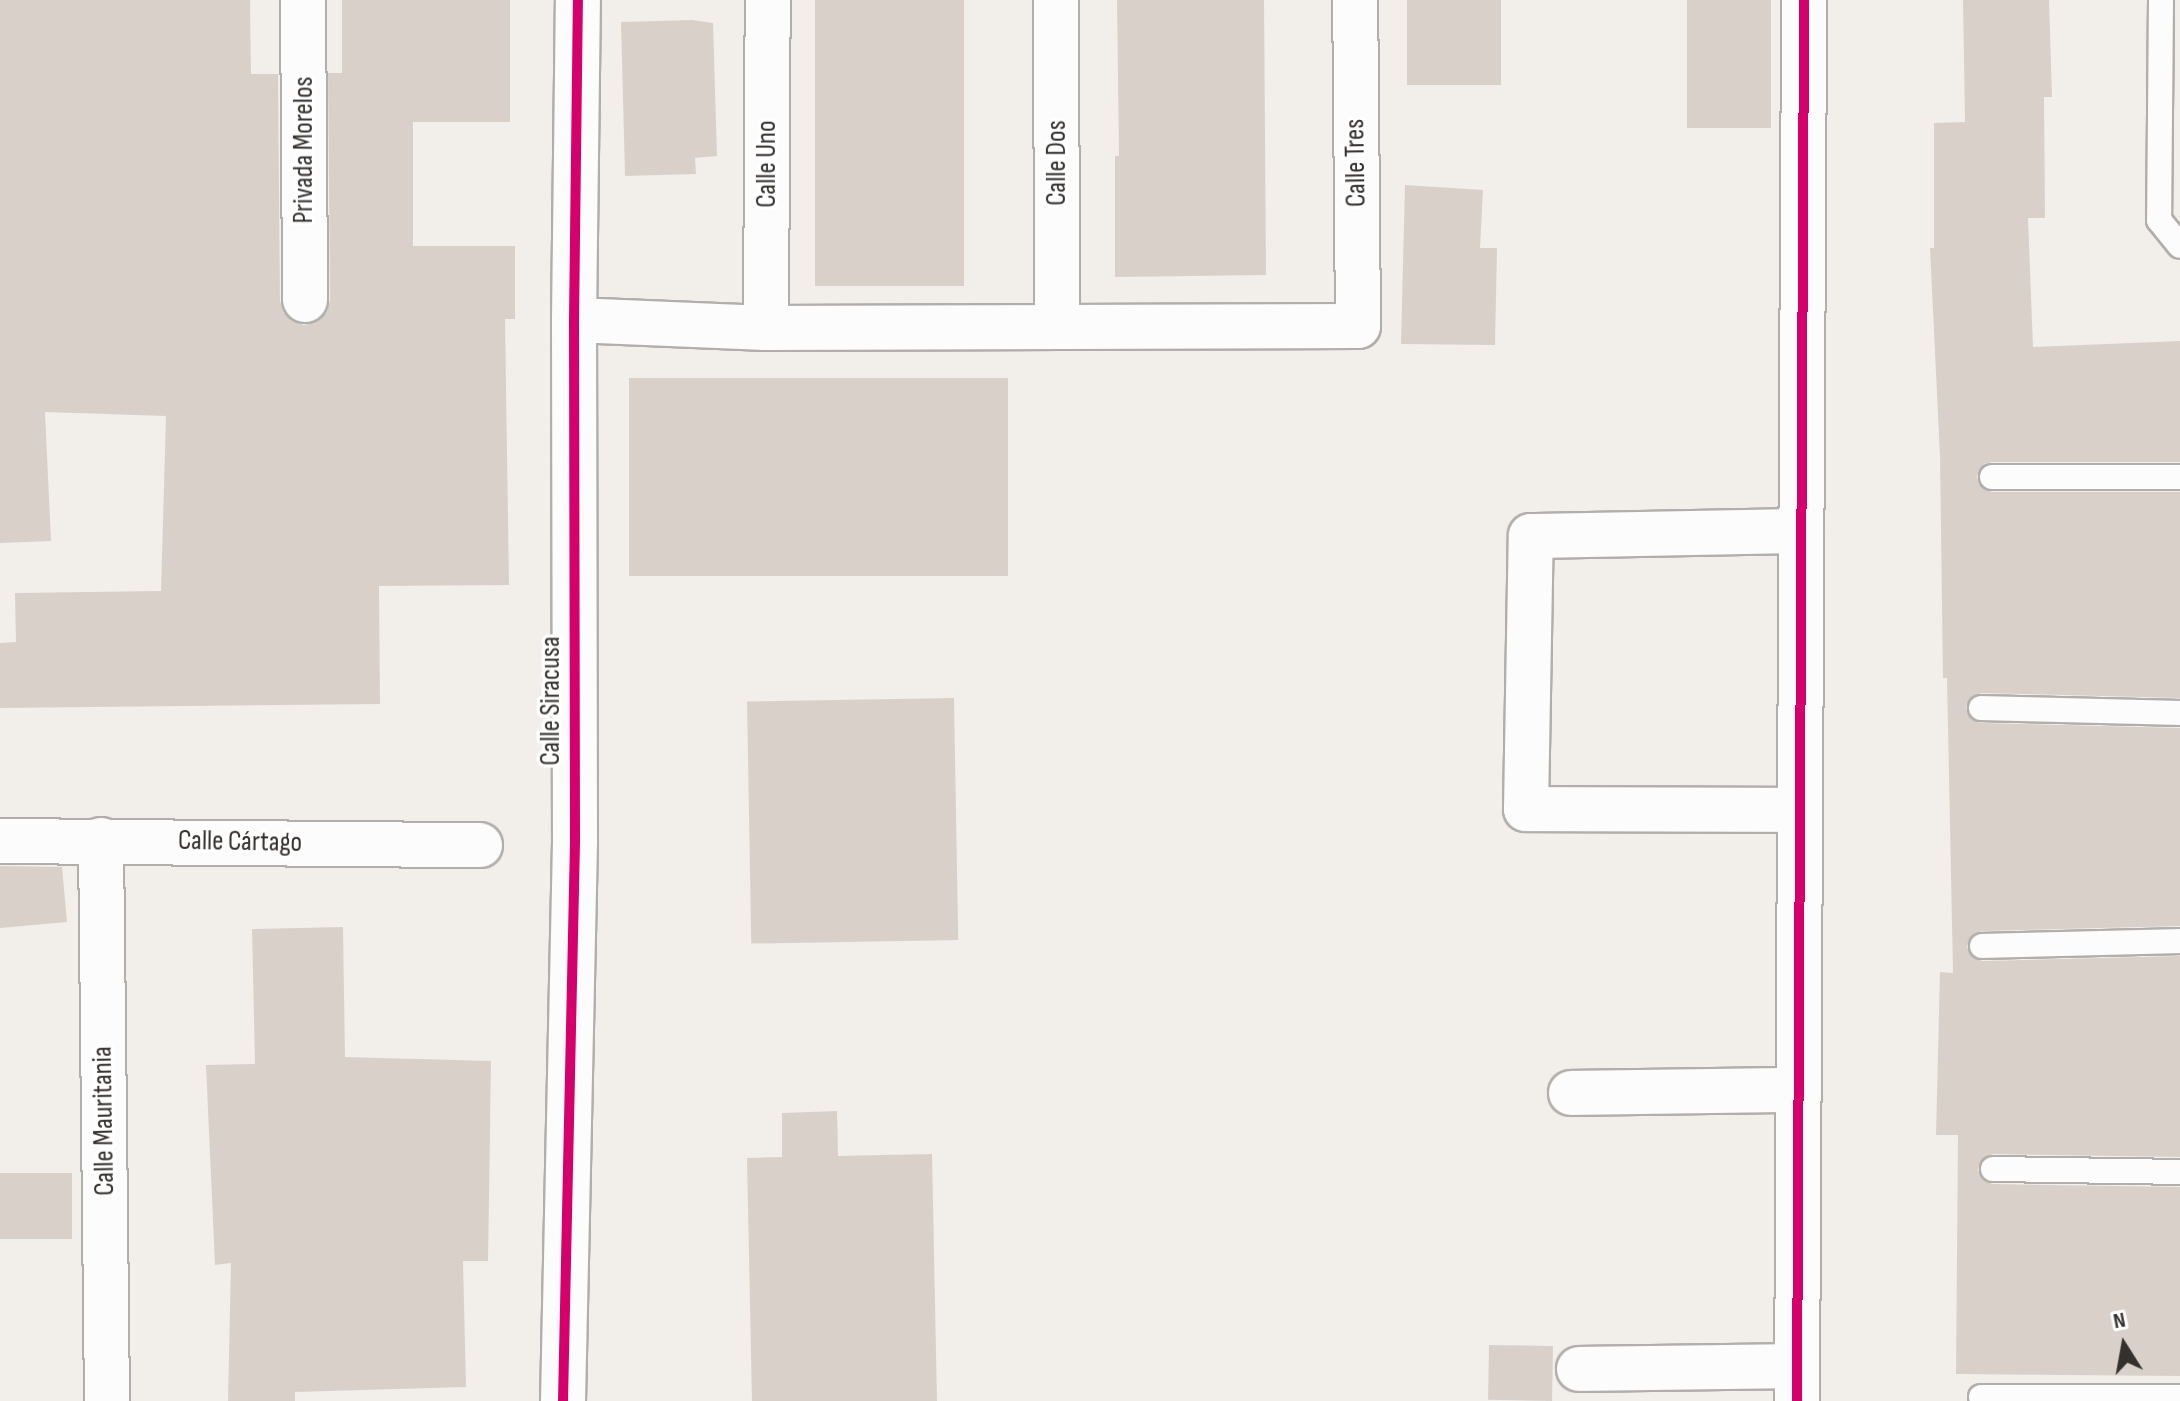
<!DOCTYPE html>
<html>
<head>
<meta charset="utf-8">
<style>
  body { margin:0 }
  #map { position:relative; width:2180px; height:1401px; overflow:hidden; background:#f2eeea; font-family:"Sofia Sans Condensed",sans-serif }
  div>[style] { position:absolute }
  .building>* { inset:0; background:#d9d1c9; transform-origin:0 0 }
  .roads { filter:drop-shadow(2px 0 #b1aeab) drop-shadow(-2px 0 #b1aeab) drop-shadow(0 2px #b1aeab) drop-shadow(0 -2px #b1aeab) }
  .service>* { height:24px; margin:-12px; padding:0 12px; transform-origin:12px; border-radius:12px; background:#fdfcfc }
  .minor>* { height:44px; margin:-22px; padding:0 22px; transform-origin:22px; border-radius:22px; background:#fdfcfc }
  .cycleway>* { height:10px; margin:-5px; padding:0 5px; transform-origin:5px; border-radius:5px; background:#d6006c }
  span { translate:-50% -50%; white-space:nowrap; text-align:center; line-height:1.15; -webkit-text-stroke:7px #fff; paint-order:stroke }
  .street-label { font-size:28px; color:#33302d }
  .north { position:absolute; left:2084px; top:1305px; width:80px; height:80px; -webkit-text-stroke:6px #fff; paint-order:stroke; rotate:349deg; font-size:22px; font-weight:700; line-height:32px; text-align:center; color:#33302d }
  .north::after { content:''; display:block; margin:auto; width:28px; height:36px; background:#33302d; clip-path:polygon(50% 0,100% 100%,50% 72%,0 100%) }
</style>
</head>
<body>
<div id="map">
  <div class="building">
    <i style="clip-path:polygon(0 0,250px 0,251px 74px,278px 74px,280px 301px,283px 312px,292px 321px,304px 325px,318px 321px,327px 312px,330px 300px,328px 73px,342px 73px,342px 0,510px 0,510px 122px,413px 122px,413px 246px,515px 246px,515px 319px,505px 319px,509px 585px,379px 586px,380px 704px,0 708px,0 643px,16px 642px,15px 593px,161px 591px,166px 416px,45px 412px,51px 541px,0 543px)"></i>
    <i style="left:815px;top:0;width:149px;height:286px"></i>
    <i style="clip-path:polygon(1117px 0,1264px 0,1266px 275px,1115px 277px,1115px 156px,1119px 156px)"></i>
    <i style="left:1407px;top:0;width:94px;height:85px"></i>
    <i style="left:1687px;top:0;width:84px;height:128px"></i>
    <i style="clip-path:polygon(1963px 0,2049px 0,2052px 97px,2044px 97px,2045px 218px,2028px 218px,2033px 347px,2180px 341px,2180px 462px,1992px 462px,1984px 464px,1977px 476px,1979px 485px,1992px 492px,2180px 492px,2180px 698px,1981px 693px,1969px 700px,1966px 708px,1973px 720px,1981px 723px,2180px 728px,2180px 926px,1982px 931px,1974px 934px,1967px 946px,1970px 954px,1982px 961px,2180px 956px,2180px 1157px,1993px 1154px,1981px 1161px,1978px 1170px,1985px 1181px,1993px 1184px,2180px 1187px,2180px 1376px,1956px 1374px,1958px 1135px,1936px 1135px,1940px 972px,1953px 973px,1947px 678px,1943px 678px,1940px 456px,1930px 248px,1934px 248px,1934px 123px,1965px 122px)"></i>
    <i style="clip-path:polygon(692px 20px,713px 23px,717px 156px,695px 158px,696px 174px,625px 176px,621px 22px)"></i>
    <i style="clip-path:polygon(1405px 185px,1483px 190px,1480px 248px,1497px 248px,1495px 345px,1401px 344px)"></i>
    <i style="left:629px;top:378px;width:379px;height:198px"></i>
    <i style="left:954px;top:698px;width:242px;height:207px;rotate:89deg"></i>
    <i style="clip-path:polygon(0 866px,62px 867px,67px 922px,0 928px)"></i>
    <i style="clip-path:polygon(343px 927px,345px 1057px,491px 1061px,488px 1261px,463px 1261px,466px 1387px,295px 1392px,295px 1401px,228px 1401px,231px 1263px,215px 1265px,206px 1065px,255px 1064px,252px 929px)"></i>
    <i style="clip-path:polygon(837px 1111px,838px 1156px,932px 1154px,937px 1401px,752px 1401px,747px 1158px,782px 1157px,782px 1113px)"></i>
    <i style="left:0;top:1173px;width:72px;height:66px"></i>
    <i style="left:1553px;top:1346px;width:55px;height:64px;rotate:91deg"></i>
  </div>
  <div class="roads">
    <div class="service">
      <i style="left:2161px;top:0;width:220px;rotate:90.5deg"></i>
      <i style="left:2159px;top:220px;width:33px;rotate:51deg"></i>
      <i style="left:1992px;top:477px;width:188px"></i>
      <i style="left:1981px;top:708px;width:199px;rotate:1.4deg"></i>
      <i style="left:1982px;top:946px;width:198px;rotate:-1.4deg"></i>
      <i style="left:1993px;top:1169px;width:187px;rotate:0.9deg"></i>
      <i style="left:1981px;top:1397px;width:199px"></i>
    </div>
    <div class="minor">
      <i style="left:303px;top:0;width:300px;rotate:89.6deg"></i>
      <i style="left:1056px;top:0;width:326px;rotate:89.8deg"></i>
      <i style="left:574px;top:320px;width:192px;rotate:2.4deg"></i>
      <i style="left:766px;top:328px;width:592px;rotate:-0.19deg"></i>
      <i style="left:1358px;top:326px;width:326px;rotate:-90.5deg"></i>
      <i style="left:766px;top:328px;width:328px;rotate:-89.7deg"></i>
      <i style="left:1799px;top:810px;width:273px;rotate:-179.8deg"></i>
      <i style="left:1526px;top:809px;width:273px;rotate:-89deg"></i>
      <i style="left:1531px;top:536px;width:270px;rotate:-1.1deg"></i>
      <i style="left:101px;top:840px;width:561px;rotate:89.39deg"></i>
      <i style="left:0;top:841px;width:480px;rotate:0.5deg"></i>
      <i style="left:1571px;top:1093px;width:227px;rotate:-0.8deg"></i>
      <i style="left:1579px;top:1369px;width:218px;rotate:-0.8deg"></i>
      <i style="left:563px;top:1401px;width:561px;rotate:-88.77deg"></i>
      <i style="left:575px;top:840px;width:520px;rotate:-90.11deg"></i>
      <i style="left:574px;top:320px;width:320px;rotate:-89.3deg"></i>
      <i style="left:1797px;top:1401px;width:1401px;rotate:-89.71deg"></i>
    </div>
  </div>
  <div class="cycleway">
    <i style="left:563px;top:1401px;width:561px;rotate:-88.77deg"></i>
    <i style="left:575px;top:840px;width:520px;rotate:-90.11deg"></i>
    <i style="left:574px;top:320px;width:320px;rotate:-89.3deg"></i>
    <i style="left:1797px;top:1401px;width:1401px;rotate:-89.71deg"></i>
  </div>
  <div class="street-label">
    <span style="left:304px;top:150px;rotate:-90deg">Privada Morelos</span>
    <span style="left:1057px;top:163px;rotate:-90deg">Calle Dos</span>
    <span style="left:1356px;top:163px;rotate:-91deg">Calle Tres</span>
    <span style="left:767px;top:164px;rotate:-90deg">Calle Uno</span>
    <span style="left:551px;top:701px;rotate:-90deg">Calle Siracusa</span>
    <span style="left:240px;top:842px;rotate:1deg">Calle Cártago</span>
    <span style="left:104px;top:1121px;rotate:-91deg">Calle Mauritania</span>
  </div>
  <div class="north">N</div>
</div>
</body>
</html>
